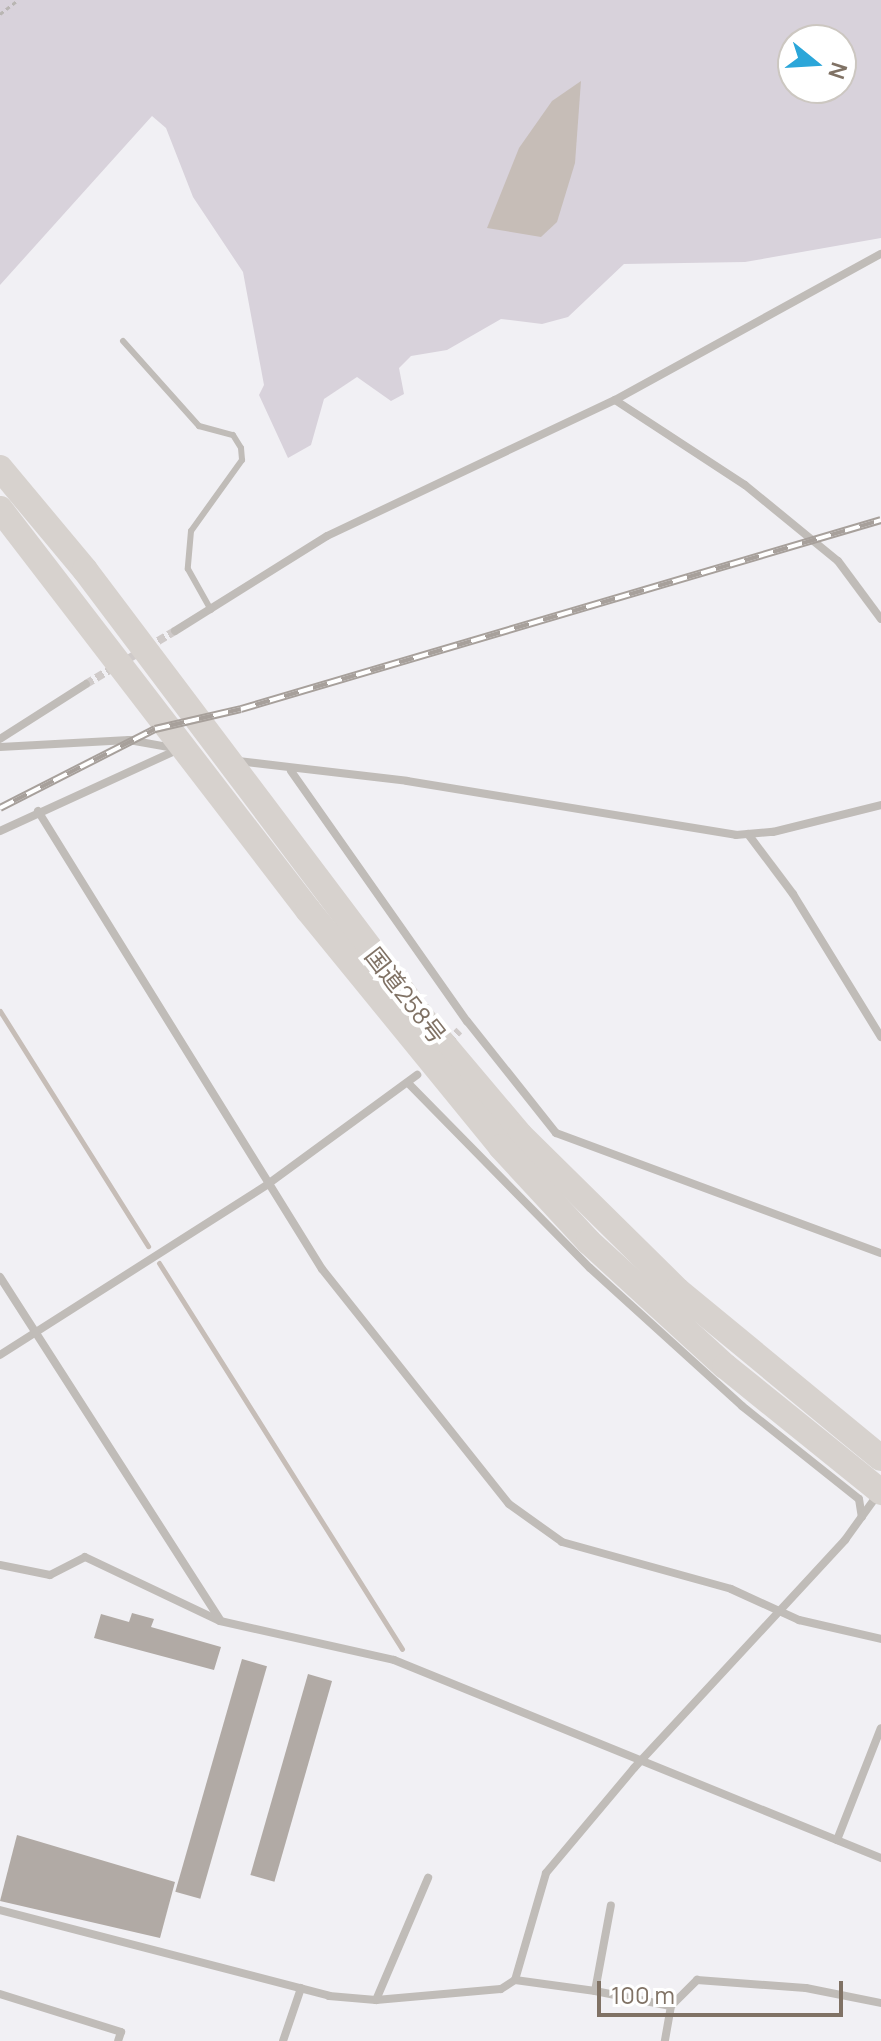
<!DOCTYPE html>
<html>
<head>
<meta charset="utf-8">
<style>
  body { margin:0 }
  #map { position:relative; width:881px; height:2041px; overflow:hidden; background:#f1f0f4; font-family:Manrope,"Noto Sans JP",sans-serif }
  div>[style] { position:absolute }
  .green>* { inset:0; background:#d8d2db }
  .water>* { inset:0; background:#c6bdb7 }
  .stream>* { height:5px; margin:-2.5px; padding:0 2.5px; transform-origin:2.5px; border-radius:2.5px; background:#c6bdb7 }
  .building>* { inset:0; background:#b1aaa5; transform-origin:0 0 }
  .minor-tunnel>* { height:8px; margin-top:-4px; transform-origin:0; background:repeating-linear-gradient(90deg,#cfcac9 0 8px,transparent 0 12px) }
  .path>* { height:3px; margin-top:-1.5px; transform-origin:0; background:repeating-linear-gradient(90deg,#b9b6b3 0 4px,transparent 0 8px) }
  .service>* { height:6px; margin:-3px; padding:0 3px; transform-origin:3px; border-radius:3px; background:#c0bcb8 }
  .minor>* { height:8px; margin:-4px; padding:0 4px; transform-origin:4px; border-radius:4px; background:#c0bcb8 }
  .trunk>* { height:26px; margin:-13px; padding:0 13px; transform-origin:13px; border-radius:13px; background:#d7d2ce }
  .rail>* { height:8px; margin-top:-4px; transform-origin:0; background:repeating-linear-gradient(90deg,#fff 0 15px,#a7a09b 0 30px); box-sizing:border-box; border-block:2px solid #a7a09b }
  span { translate:-50% -50%; white-space:nowrap; text-align:center; line-height:1.15; -webkit-text-stroke:8px #fff; paint-order:stroke }
  .street-label { font-size:24px; color:#807265 }
  .north { position:absolute; left:777px; top:24px; width:80px; height:80px; box-sizing:border-box; background:#fff; border:2px solid #ccc7c1; border-radius:50%; rotate:108deg; font-size:22px; font-weight:700; line-height:32px; text-align:center; color:#807265 }
  .north::after { content:''; display:block; margin:auto; width:28px; height:36px; background:#2ba6d9; clip-path:polygon(50% 0,100% 100%,50% 72%,0 100%) }
  .scale { position:absolute; left:597px; top:1981px; width:246px; height:36px; box-sizing:border-box; border:4px solid #807265; border-top:0; padding-left:10px; font-size:24px; line-height:28px; white-space:nowrap; color:#807265; -webkit-text-stroke:6px #fff; paint-order:stroke }
</style>
</head>
<body>
<div id="map">
  <div class="green">
    <i style="clip-path:polygon(evenodd,0 0,881px 0,881px 238px,745px 262px,624px 264px,568px 317px,542px 324px,501px 319px,447px 350px,411px 356px,399px 368px,404px 394px,391px 401px,357px 377px,324px 399px,311px 445px,288px 458px,259px 395px,264px 385px,243px 272px,193px 197px,166px 128px,152px 116px,0 285px,0 0,793px 40px,841px 40px,841px 88px,793px 88px,793px 40px)"></i>
  </div>
  <div class="water">
    <i style="clip-path:polygon(581px 81px,575px 163px,557px 222px,541px 237px,487px 228px,519px 148px,552px 101px)"></i>
  </div>
  <div class="stream">
    <i style="left:0;top:1011px;width:278px;rotate:57.8deg"></i>
    <i style="left:159px;top:1263px;width:456px;rotate:57.8deg"></i>
  </div>
  <div class="building">
    <i style="clip-path:polygon(132px 1613px,154px 1619px,151px 1627px,221px 1647px,214px 1670px,94px 1638px,101px 1614px,129px 1622px)"></i>
    <i style="left:242px;top:1659px;width:26px;height:242px;rotate:16deg"></i>
    <i style="left:308px;top:1674px;width:25px;height:209px;rotate:16deg"></i>
    <i style="clip-path:polygon(17px 1835px,175px 1882px,160px 1938px,0 1901px)"></i>
  </div>
  <div class="minor-tunnel">
    <i style="left:86px;top:684px;width:104px;rotate:-30.8deg"></i>
    <i style="left:448px;top:1042px;width:16px;rotate:-45deg"></i>
  </div>
  <div class="path">
    <i style="left:0;top:14px;width:23px;rotate:-38deg"></i>
  </div>
  <div class="service">
    <i style="left:123px;top:341px;width:114px;rotate:48.2deg"></i>
    <i style="left:199px;top:426px;width:35px;rotate:15deg"></i>
    <i style="left:233px;top:435px;width:15px;rotate:58deg"></i>
    <i style="left:241px;top:448px;width:12px;rotate:85deg"></i>
    <i style="left:242px;top:460px;width:87px;rotate:125.7deg"></i>
    <i style="left:191px;top:531px;width:38px;rotate:95deg"></i>
    <i style="left:188px;top:569px;width:47px;rotate:60.7deg"></i>
  </div>
  <div class="minor">
    <i style="left:615px;top:400px;width:155px;rotate:33.2deg"></i>
    <i style="left:745px;top:485px;width:120px;rotate:39.3deg"></i>
    <i style="left:838px;top:561px;width:72px;rotate:53.4deg"></i>
    <i style="left:175px;top:631px;width:179px;rotate:-32deg"></i>
    <i style="left:327px;top:536px;width:318px;rotate:-25.3deg"></i>
    <i style="left:615px;top:400px;width:303px;rotate:-28.8deg"></i>
    <i style="left:0;top:739px;width:102px;rotate:-32.6deg"></i>
    <i style="left:0;top:747px;width:129px;rotate:-3.1deg"></i>
    <i style="left:129px;top:740px;width:46px;rotate:10.1deg"></i>
    <i style="left:238px;top:761px;width:170px;rotate:6.7deg"></i>
    <i style="left:407px;top:781px;width:333px;rotate:9.3deg"></i>
    <i style="left:736px;top:835px;width:37px;rotate:-5deg"></i>
    <i style="left:773px;top:832px;width:111px;rotate:-14deg"></i>
    <i style="left:291px;top:771px;width:306px;rotate:54.9deg"></i>
    <i style="left:467px;top:1021px;width:143px;rotate:51.5deg"></i>
    <i style="left:556px;top:1133px;width:346px;rotate:20.3deg"></i>
    <i style="left:38px;top:811px;width:539px;rotate:58.2deg"></i>
    <i style="left:322px;top:1269px;width:300px;rotate:51.5deg"></i>
    <i style="left:509px;top:1504px;width:65px;rotate:35.6deg"></i>
    <i style="left:562px;top:1542px;width:175px;rotate:15.5deg"></i>
    <i style="left:731px;top:1589px;width:75px;rotate:24.5deg"></i>
    <i style="left:799px;top:1620px;width:84px;rotate:13deg"></i>
    <i style="left:0;top:831px;width:195px;rotate:-24.6deg"></i>
    <i style="left:748px;top:834px;width:75px;rotate:53.1deg"></i>
    <i style="left:793px;top:894px;width:168px;rotate:58.4deg"></i>
    <i style="left:409px;top:1084px;width:258px;rotate:45.5deg"></i>
    <i style="left:590px;top:1268px;width:205px;rotate:42.2deg"></i>
    <i style="left:742px;top:1406px;width:149px;rotate:38.5deg"></i>
    <i style="left:859px;top:1499px;width:18px;rotate:81deg"></i>
    <i style="left:0;top:1277px;width:407px;rotate:57.3deg"></i>
    <i style="left:0;top:1355px;width:318px;rotate:-32.5deg"></i>
    <i style="left:268px;top:1184px;width:185px;rotate:-36.2deg"></i>
    <i style="left:0;top:1565px;width:51px;rotate:11.3deg"></i>
    <i style="left:50px;top:1575px;width:39px;rotate:-27deg"></i>
    <i style="left:85px;top:1557px;width:149px;rotate:25.4deg"></i>
    <i style="left:220px;top:1621px;width:178px;rotate:12.6deg"></i>
    <i style="left:394px;top:1660px;width:526px;rotate:22.13deg"></i>
    <i style="left:837px;top:1840px;width:120px;rotate:-68.6deg"></i>
    <i style="left:0;top:1910px;width:340px;rotate:14.6deg"></i>
    <i style="left:329px;top:1996px;width:47px;rotate:4.9deg"></i>
    <i style="left:376px;top:2000px;width:125px;rotate:-5deg"></i>
    <i style="left:501px;top:1989px;width:17px;rotate:-33deg"></i>
    <i style="left:515px;top:1980px;width:81px;rotate:7.8deg"></i>
    <i style="left:595px;top:1991px;width:77px;rotate:11.2deg"></i>
    <i style="left:671px;top:2006px;width:36px;rotate:100deg"></i>
    <i style="left:515px;top:1980px;width:111px;rotate:-73.8deg"></i>
    <i style="left:546px;top:1873px;width:137px;rotate:-50deg"></i>
    <i style="left:634px;top:1768px;width:311px;rotate:-47.2deg"></i>
    <i style="left:845px;top:1540px;width:57px;rotate:-54.3deg"></i>
    <i style="left:595px;top:1991px;width:87px;rotate:-79.5deg"></i>
    <i style="left:0;top:1994px;width:127px;rotate:17.4deg"></i>
    <i style="left:121px;top:2032px;width:9px;rotate:108deg"></i>
    <i style="left:376px;top:2000px;width:133px;rotate:-66.9deg"></i>
    <i style="left:671px;top:2006px;width:37px;rotate:-45deg"></i>
    <i style="left:697px;top:1980px;width:109px;rotate:4.2deg"></i>
    <i style="left:806px;top:1988px;width:76px;rotate:11.3deg"></i>
    <i style="left:283px;top:2041px;width:56px;rotate:-71.2deg"></i>
  </div>
  <div class="trunk">
    <i style="left:0;top:468px;width:133px;rotate:50.2deg"></i>
    <i style="left:85px;top:570px;width:578px;rotate:53.01deg"></i>
    <i style="left:433px;top:1032px;width:135px;rotate:49.8deg"></i>
    <i style="left:520px;top:1135px;width:221px;rotate:44.6deg"></i>
    <i style="left:677px;top:1290px;width:264px;rotate:39.5deg"></i>
    <i style="left:0;top:509px;width:506px;rotate:52.47deg"></i>
    <i style="left:308px;top:910px;width:306px;rotate:50.8deg"></i>
    <i style="left:501px;top:1147px;width:129px;rotate:47.2deg"></i>
    <i style="left:589px;top:1242px;width:184px;rotate:42.4deg"></i>
    <i style="left:725px;top:1366px;width:201px;rotate:38.9deg"></i>
  </div>
  <div class="rail">
    <i style="left:0;top:808px;width:174px;rotate:-27deg"></i>
    <i style="left:155px;top:729px;width:88px;rotate:-13.1deg"></i>
    <i style="left:241px;top:709px;width:667px;rotate:-16.45deg"></i>
  </div>
  <div class="street-label">
    <span style="left:406px;top:995px;rotate:52deg">国道258号</span>
  </div>
  <div class="north">N</div>
  <div class="scale">100 m</div>
</div>
</body>
</html>
